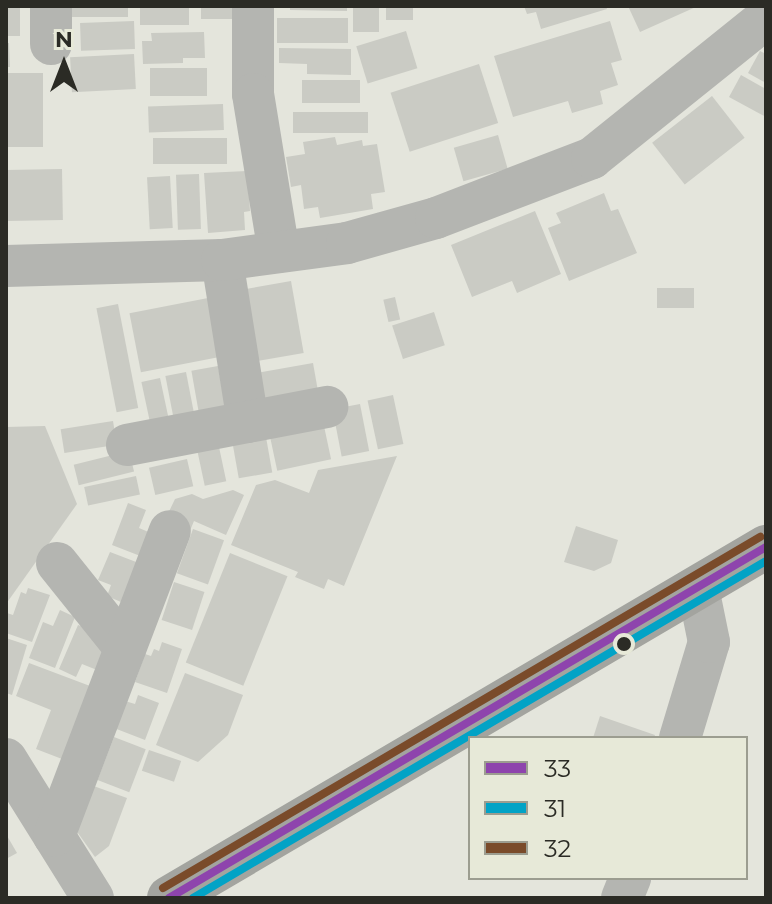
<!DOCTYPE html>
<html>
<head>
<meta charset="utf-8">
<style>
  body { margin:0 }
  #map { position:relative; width:772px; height:904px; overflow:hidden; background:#e4e5dc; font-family:Montserrat,sans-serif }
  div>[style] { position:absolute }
  .building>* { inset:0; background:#cacbc4; transform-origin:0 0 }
  .minor>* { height:42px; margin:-21px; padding:0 21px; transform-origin:21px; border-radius:21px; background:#b4b5b1 }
  .major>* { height:44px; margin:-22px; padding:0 22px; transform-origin:22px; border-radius:22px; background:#a3a49f }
  .bus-1>* { height:8px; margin:-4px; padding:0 4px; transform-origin:4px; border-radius:4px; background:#8e44ad }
  .bus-2>* { height:8px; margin:-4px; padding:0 4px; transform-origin:4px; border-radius:4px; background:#02a3c6 }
  .bus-3>* { height:8px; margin:-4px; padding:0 4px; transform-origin:4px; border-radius:4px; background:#7a4b2a }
  .dots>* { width:22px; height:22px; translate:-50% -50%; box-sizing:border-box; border:4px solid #e7e9d8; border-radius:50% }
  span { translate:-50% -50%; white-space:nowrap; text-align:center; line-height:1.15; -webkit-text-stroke:6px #e7e9d8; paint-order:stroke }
  .frame { position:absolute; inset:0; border:8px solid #2b2b25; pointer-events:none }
  .legend { position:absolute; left:468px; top:736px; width:280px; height:144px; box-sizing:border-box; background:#e7e9d8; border:2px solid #9c9d90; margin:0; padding:10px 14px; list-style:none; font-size:24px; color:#2b2b25 }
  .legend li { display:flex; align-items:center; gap:16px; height:40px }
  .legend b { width:40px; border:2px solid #9c9d90 }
  .north { position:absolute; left:24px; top:24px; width:80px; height:80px; -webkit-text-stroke:6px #e7e9d8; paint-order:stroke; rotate:0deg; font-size:22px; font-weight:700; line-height:32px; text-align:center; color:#2b2b25 }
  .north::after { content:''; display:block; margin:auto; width:28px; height:36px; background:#2b2b25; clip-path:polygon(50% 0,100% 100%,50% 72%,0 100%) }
</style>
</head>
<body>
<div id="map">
  <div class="building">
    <i style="left:6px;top:6px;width:14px;height:30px"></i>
    <i style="left:67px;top:6px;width:61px;height:11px"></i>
    <i style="left:140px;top:6px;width:49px;height:19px"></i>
    <i style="left:201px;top:6px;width:37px;height:13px"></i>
    <i style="clip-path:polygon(290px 6px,347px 6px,347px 11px,290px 10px)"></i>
    <i style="left:353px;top:6px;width:26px;height:26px"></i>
    <i style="left:386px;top:6px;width:27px;height:14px"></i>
    <i style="clip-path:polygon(524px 6px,606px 6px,607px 9px,541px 29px,536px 12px,527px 14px)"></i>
    <i style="clip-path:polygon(628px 6px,698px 6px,640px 32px)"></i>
    <i style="left:277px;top:18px;width:71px;height:25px"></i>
    <i style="left:134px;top:21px;width:28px;height:54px;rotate:88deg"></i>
    <i style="clip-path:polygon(610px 21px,622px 60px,611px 63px,618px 85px,600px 91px,603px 104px,572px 113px,568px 101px,513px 117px,494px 56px)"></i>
    <i style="left:406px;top:31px;width:39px;height:52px;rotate:73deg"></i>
    <i style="clip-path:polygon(204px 32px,205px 58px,183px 58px,183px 63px,143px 64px,142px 41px,152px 41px,151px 33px)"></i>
    <i style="clip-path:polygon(6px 43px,9px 43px,10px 67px,6px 67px)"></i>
    <i style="clip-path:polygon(279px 48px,351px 49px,351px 75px,307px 74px,307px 64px,279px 63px)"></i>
    <i style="clip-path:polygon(760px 51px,766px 54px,766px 83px,748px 73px)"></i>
    <i style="left:134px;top:54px;width:35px;height:64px;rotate:87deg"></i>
    <i style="left:479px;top:64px;width:62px;height:93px;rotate:72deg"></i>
    <i style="left:150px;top:68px;width:57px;height:28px"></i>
    <i style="left:6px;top:73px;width:37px;height:74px"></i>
    <i style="clip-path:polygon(741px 75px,766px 89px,766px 117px,729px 97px)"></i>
    <i style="left:360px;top:80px;width:23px;height:58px;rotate:90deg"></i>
    <i style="left:712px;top:96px;width:53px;height:76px;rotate:52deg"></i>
    <i style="left:223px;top:104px;width:26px;height:75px;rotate:88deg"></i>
    <i style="left:293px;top:112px;width:75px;height:21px"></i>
    <i style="left:498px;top:135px;width:35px;height:46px;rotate:74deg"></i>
    <i style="clip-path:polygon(335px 137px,337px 145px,362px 140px,363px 146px,377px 144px,385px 192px,371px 194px,373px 209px,320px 218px,318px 207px,304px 209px,301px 185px,291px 187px,286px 157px,305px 154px,303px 142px)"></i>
    <i style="left:227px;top:138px;width:26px;height:74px;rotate:90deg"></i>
    <i style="left:62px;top:169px;width:51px;height:56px;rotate:89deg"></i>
    <i style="clip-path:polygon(247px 171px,250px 211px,244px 212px,245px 230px,208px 233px,204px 173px)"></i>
    <i style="left:199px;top:174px;width:55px;height:23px;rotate:88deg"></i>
    <i style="left:170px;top:176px;width:52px;height:23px;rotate:87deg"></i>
    <i style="clip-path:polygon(604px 193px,611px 211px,618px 209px,637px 253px,569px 281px,548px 228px,561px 223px,556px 213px)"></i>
    <i style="clip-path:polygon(535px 211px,561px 274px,517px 293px,512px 281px,472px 297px,451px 245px)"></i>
    <i style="left:291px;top:281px;width:73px;height:50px;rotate:80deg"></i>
    <i style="left:657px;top:288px;width:37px;height:20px"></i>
    <i style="left:395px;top:297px;width:23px;height:12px;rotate:77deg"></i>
    <i style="left:208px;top:298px;width:60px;height:80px;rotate:79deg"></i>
    <i style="left:118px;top:304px;width:106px;height:22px;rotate:79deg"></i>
    <i style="left:434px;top:312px;width:35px;height:44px;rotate:72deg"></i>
    <i style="left:313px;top:363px;width:27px;height:56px;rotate:80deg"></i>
    <i style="left:218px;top:366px;width:48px;height:27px;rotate:80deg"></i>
    <i style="left:186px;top:372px;width:46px;height:21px;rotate:79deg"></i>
    <i style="left:160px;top:378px;width:43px;height:19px;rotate:78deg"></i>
    <i style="left:393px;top:395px;width:50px;height:26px;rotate:78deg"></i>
    <i style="left:360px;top:404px;width:48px;height:28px;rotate:79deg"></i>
    <i style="left:113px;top:421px;width:24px;height:53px;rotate:81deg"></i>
    <i style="clip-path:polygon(45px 426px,77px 504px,6px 604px,6px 427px)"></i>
    <i style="left:324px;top:426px;width:34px;height:55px;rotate:78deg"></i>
    <i style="left:266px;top:437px;width:36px;height:34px;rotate:80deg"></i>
    <i style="left:219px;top:447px;width:35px;height:22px;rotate:78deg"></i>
    <i style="left:129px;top:451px;width:21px;height:57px;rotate:76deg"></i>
    <i style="clip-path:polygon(397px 456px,344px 586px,328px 579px,324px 589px,295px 577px,298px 572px,231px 545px,256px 485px,275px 480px,309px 493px,318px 470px)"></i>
    <i style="left:187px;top:459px;width:28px;height:39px;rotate:77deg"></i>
    <i style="left:136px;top:476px;width:19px;height:53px;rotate:78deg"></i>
    <i style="clip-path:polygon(233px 490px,244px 495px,226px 535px,194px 521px,189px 533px,164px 522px,175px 499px,192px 494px,203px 499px)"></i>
    <i style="clip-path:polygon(128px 503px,146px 510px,139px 528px,158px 536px,148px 559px,112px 545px)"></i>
    <i style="clip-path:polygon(576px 526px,618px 540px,611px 563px,594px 571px,564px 562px)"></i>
    <i style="left:193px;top:529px;width:33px;height:47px;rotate:20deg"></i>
    <i style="clip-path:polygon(110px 552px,144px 565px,128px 605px,107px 596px,111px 585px,98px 580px)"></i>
    <i style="left:230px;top:553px;width:62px;height:118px;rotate:22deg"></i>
    <i style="left:174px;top:582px;width:32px;height:40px;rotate:18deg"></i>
    <i style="clip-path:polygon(28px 588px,50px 595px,32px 642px,6px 633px,7px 613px,13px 615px,21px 592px,26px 594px)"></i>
    <i style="clip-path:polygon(60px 610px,75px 617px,55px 668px,29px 658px,43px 622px,53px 626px)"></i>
    <i style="clip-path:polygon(78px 625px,94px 631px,113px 648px,102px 672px,82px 664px,76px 677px,59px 669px)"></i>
    <i style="clip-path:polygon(6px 638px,27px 645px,12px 695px,6px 693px)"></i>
    <i style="clip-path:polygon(162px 642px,182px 649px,167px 693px,135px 682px,145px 654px,151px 656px,154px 649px,159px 651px)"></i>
    <i style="clip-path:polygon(29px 663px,98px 689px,62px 759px,36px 749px,51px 710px,16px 696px)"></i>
    <i style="clip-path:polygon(185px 673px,243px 695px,228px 735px,198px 762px,156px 745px)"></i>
    <i style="clip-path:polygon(138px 695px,159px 703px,145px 740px,114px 728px,125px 701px,135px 704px)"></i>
    <i style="clip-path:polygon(600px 716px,655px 735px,654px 738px,593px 738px)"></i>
    <i style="left:114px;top:737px;width:34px;height:46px;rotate:21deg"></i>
    <i style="left:149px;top:750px;width:34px;height:22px;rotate:19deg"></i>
    <i style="clip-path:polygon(88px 784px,127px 798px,109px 846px,95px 857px,73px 826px)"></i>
    <i style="clip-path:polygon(6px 834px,17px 853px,6px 859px)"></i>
  </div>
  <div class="minor">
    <i style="left:51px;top:6px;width:38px;rotate:90deg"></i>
    <i style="left:253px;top:6px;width:88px;rotate:90deg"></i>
    <i style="left:253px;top:94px;width:160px;rotate:80.7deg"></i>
    <i style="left:222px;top:260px;width:164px;rotate:80.9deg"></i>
    <i style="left:6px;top:266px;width:216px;rotate:-1.6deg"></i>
    <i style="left:222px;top:260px;width:126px;rotate:-7.7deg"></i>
    <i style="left:347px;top:243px;width:92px;rotate:-15.7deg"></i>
    <i style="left:436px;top:218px;width:167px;rotate:-21deg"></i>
    <i style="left:592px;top:158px;width:223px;rotate:-38.8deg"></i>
    <i style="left:127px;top:445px;width:204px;rotate:-10.8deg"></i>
    <i style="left:57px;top:563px;width:109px;rotate:51.3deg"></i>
    <i style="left:680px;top:738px;width:100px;rotate:-73.2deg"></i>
    <i style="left:709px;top:642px;width:55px;rotate:-101.5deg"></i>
    <i style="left:6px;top:759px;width:164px;rotate:58deg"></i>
    <i style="left:54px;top:836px;width:326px;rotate:-69.2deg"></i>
    <i style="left:622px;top:898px;width:22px;rotate:-68deg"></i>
  </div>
  <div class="major">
    <i style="left:169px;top:898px;width:693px;rotate:-30.45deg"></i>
  </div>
  <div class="bus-1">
    <i style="left:169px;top:898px;width:693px;rotate:-30.45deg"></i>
  </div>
  <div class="bus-2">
    <i style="left:193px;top:898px;width:665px;rotate:-30.46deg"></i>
  </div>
  <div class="bus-3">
    <i style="left:163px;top:888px;width:693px;rotate:-30.45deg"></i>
  </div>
  <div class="dots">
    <i style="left:624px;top:644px;background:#2b2b25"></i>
  </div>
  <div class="frame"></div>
  <ul class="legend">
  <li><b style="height:10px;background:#8e44ad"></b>33</li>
  <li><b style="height:10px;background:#02a3c6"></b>31</li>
  <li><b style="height:10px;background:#7a4b2a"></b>32</li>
  </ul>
  <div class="north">N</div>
</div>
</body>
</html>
